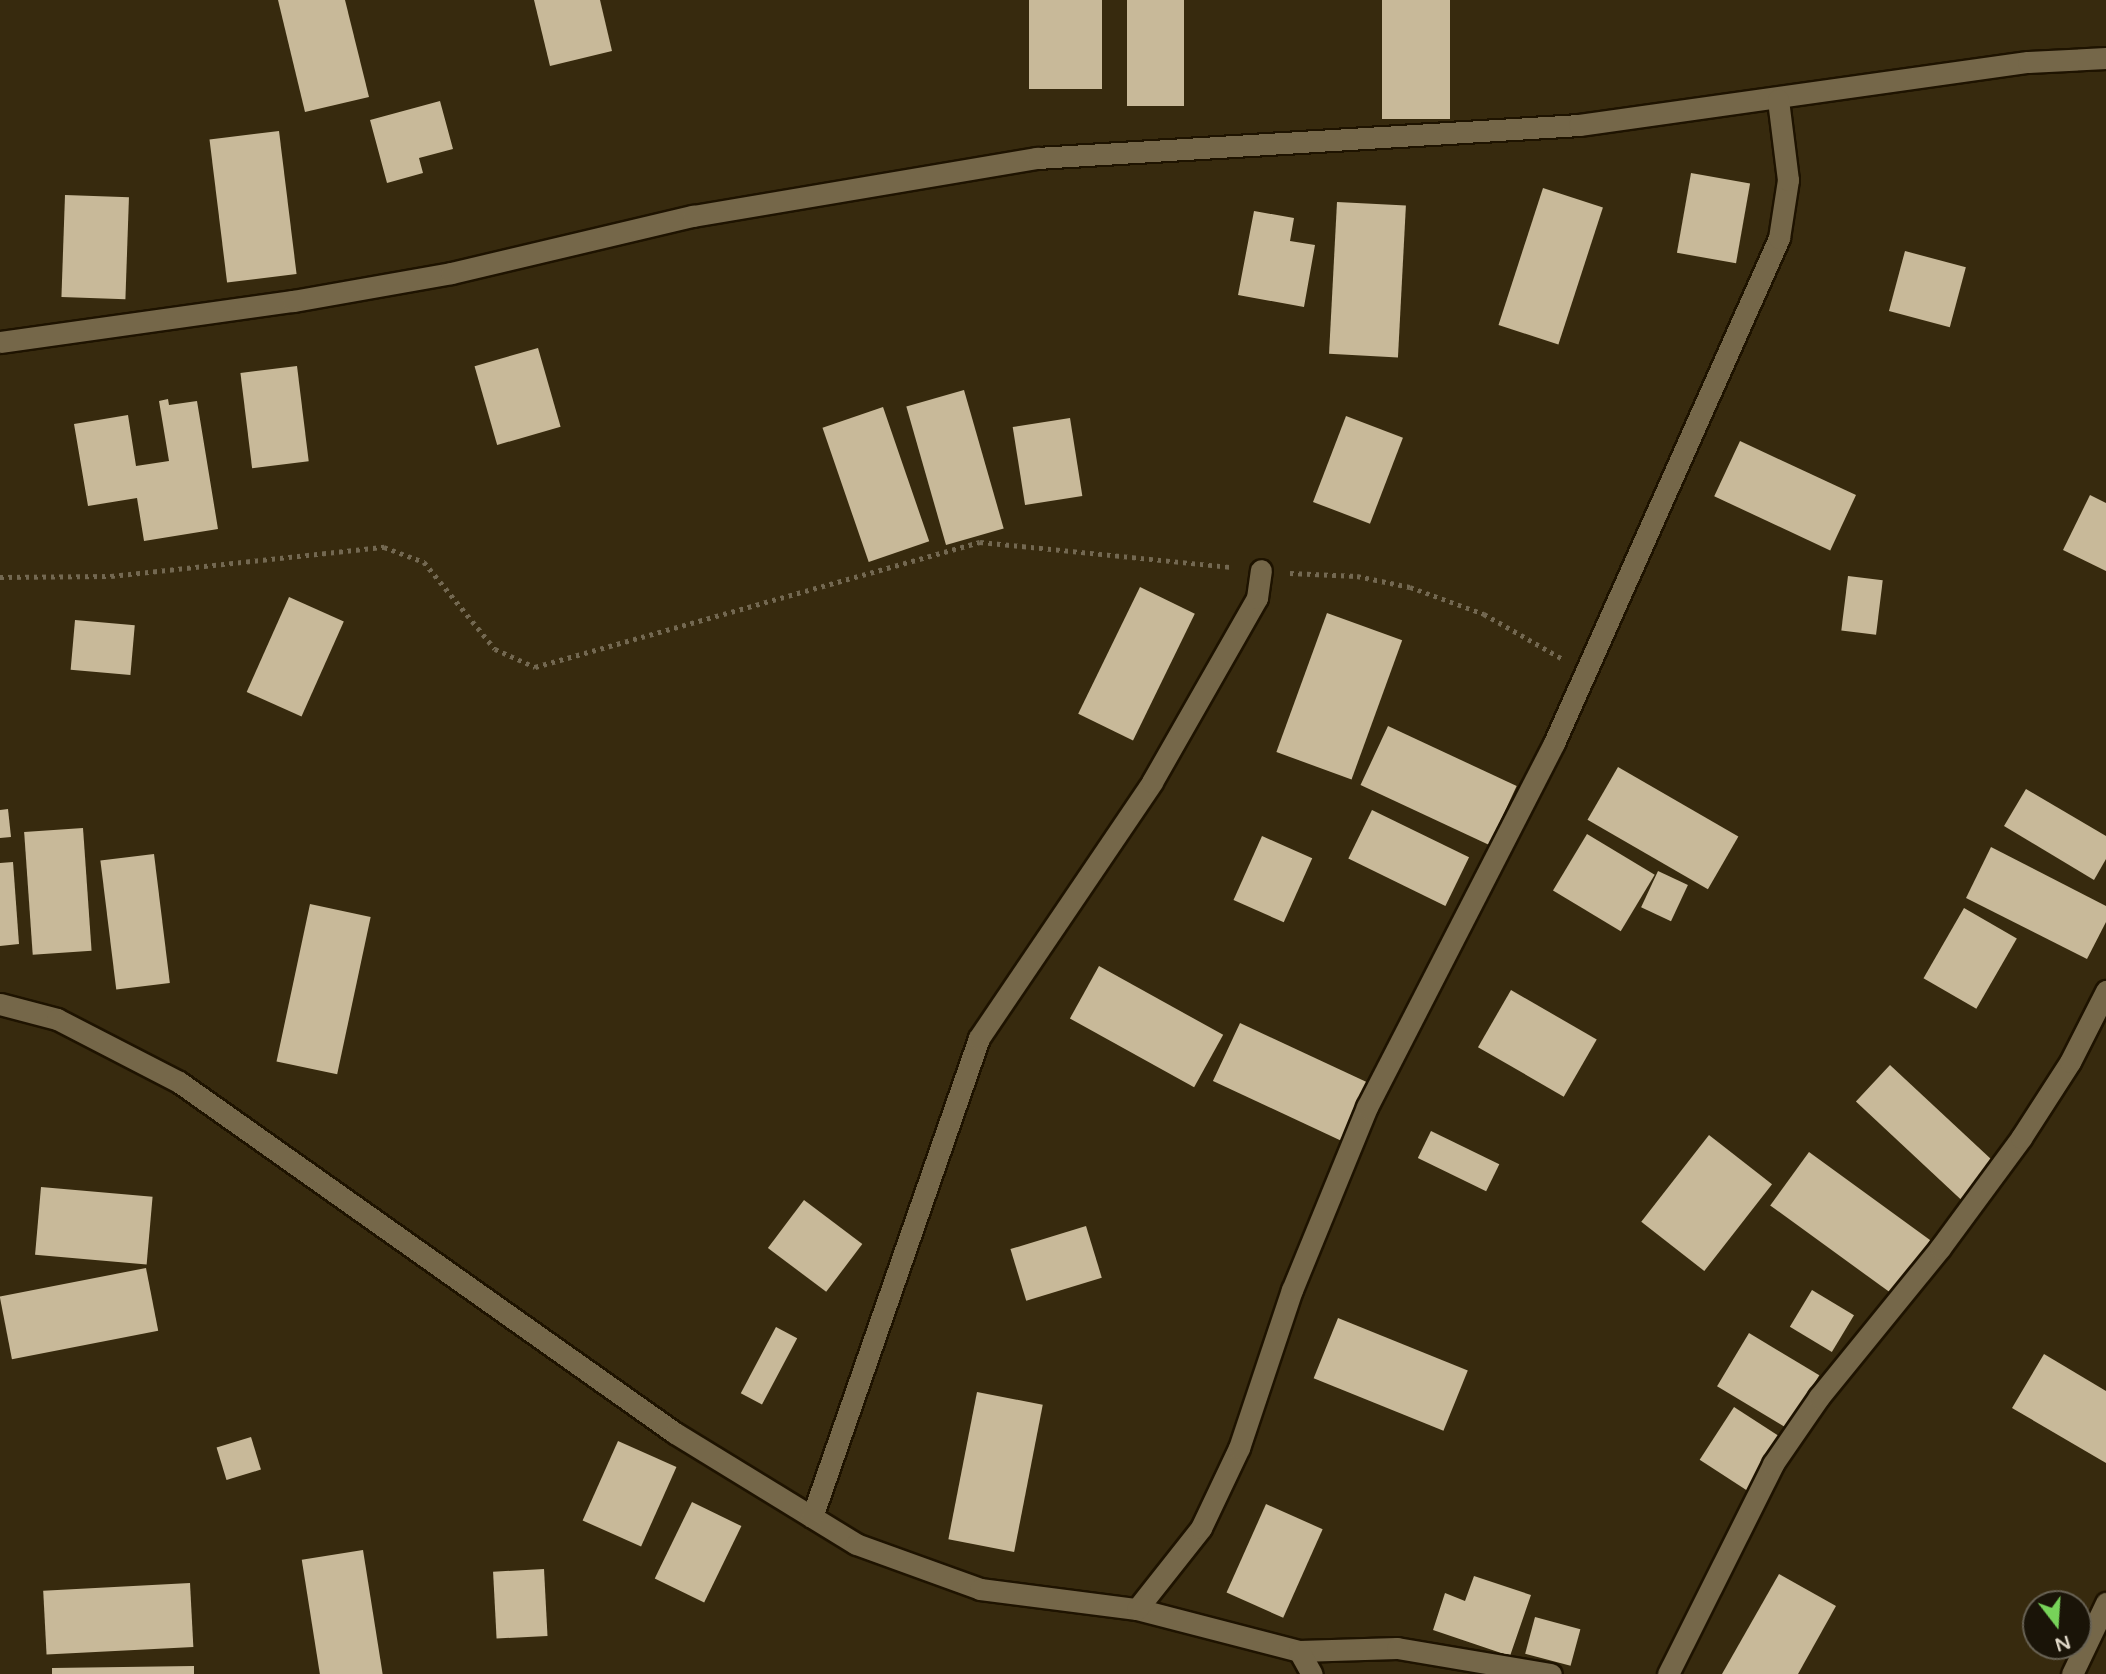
<!DOCTYPE html>
<html>
<head>
<meta charset="utf-8">
<style>
  body { margin:0 }
  #map { position:relative; width:2106px; height:1674px; overflow:hidden; background:#372a0e; font-family:"Varela Round",sans-serif }
  div>[style] { position:absolute }
  .building>* { inset:0; background:#c8b999; transform-origin:0 0 }
  .path>* { height:4.5px; margin-top:-2.25px; transform-origin:0; background:repeating-linear-gradient(90deg,#736851 0 3.5px,transparent 0 8.5px) }
  .roads { filter:drop-shadow(2px 0 #1e1300) drop-shadow(-2px 0 #1e1300) drop-shadow(0 2px #1e1300) drop-shadow(0 -2px #1e1300) }
  .minor>* { height:21px; margin:-10.5px; padding:0 10.5px; transform-origin:10.5px; border-radius:10.5px; background:#756749 }
  span { translate:-50% -50%; white-space:nowrap; text-align:center; line-height:1.15; -webkit-text-stroke:7px #1a1408; paint-order:stroke }
  .north { position:absolute; left:2022px; top:1590px; width:70px; height:70px; box-sizing:border-box; background:#1a1408; border:2px solid #686254; border-radius:50%; rotate:163deg; font-size:19px; font-weight:700; line-height:28px; text-align:center; color:#ded6c6 }
  .north::after { content:''; display:block; margin:auto; width:24px; height:32px; background:#77d259; clip-path:polygon(50% 0,100% 100%,50% 72%,0 100%) }
</style>
</head>
<body>
<div id="map">
  <div class="building">
    <i style="clip-path:polygon(278px 0,345px 0,369px 97px,305px 112px)"></i>
    <i style="clip-path:polygon(534px 0,600px 0,612px 51px,550px 66px)"></i>
    <i style="left:1029px;top:0;width:73px;height:89px"></i>
    <i style="left:1127px;top:0;width:57px;height:106px"></i>
    <i style="left:1382px;top:0;width:68px;height:119px"></i>
    <i style="clip-path:polygon(440px 101px,453px 149px,419px 158px,423px 173px,387px 183px,370px 120px)"></i>
    <i style="left:279px;top:131px;width:144px;height:70px;rotate:83deg"></i>
    <i style="left:1691px;top:173px;width:60px;height:81px;rotate:10deg"></i>
    <i style="left:1543px;top:188px;width:63px;height:144px;rotate:18deg"></i>
    <i style="left:65px;top:195px;width:64px;height:102px;rotate:2deg"></i>
    <i style="left:1337px;top:202px;width:69px;height:152px;rotate:3deg"></i>
    <i style="clip-path:polygon(1254px 211px,1294px 218px,1290px 241px,1315px 245px,1304px 307px,1238px 295px)"></i>
    <i style="left:1905px;top:251px;width:63px;height:62px;rotate:15deg"></i>
    <i style="left:538px;top:348px;width:82px;height:66px;rotate:74deg"></i>
    <i style="left:297px;top:366px;width:96px;height:57px;rotate:83deg"></i>
    <i style="left:964px;top:390px;width:144px;height:60px;rotate:74deg"></i>
    <i style="clip-path:polygon(168px 399px,169px 405px,197px 401px,218px 529px,144px 541px,137px 498px,88px 506px,74px 424px,128px 415px,136px 466px,169px 461px,159px 401px)"></i>
    <i style="left:883px;top:407px;width:142px;height:64px;rotate:71deg"></i>
    <i style="left:1346px;top:416px;width:61px;height:92px;rotate:21deg"></i>
    <i style="left:1070px;top:418px;width:79px;height:58px;rotate:81deg"></i>
    <i style="left:1740px;top:441px;width:128px;height:61px;rotate:25deg"></i>
    <i style="clip-path:polygon(2090px 495px,2106px 503px,2106px 571px,2063px 550px)"></i>
    <i style="left:1848px;top:576px;width:35px;height:55px;rotate:7deg"></i>
    <i style="left:1140px;top:587px;width:61px;height:141px;rotate:26deg"></i>
    <i style="left:289px;top:597px;width:60px;height:104px;rotate:24deg"></i>
    <i style="left:1327px;top:613px;width:80px;height:148px;rotate:20deg"></i>
    <i style="left:75px;top:620px;width:60px;height:50px;rotate:5deg"></i>
    <i style="left:1388px;top:726px;width:142px;height:65px;rotate:25deg"></i>
    <i style="left:1618px;top:767px;width:139px;height:61px;rotate:30deg"></i>
    <i style="clip-path:polygon(2026px 789px,2106px 836px,2106px 859px,2094px 880px,2004px 826px)"></i>
    <i style="clip-path:polygon(8px 809px,11px 837px,0 838px,0 810px)"></i>
    <i style="left:1372px;top:810px;width:108px;height:54px;rotate:26deg"></i>
    <i style="left:83px;top:828px;width:123px;height:59px;rotate:86deg"></i>
    <i style="left:1587px;top:834px;width:79px;height:66px;rotate:31deg"></i>
    <i style="left:1262px;top:836px;width:55px;height:70px;rotate:24deg"></i>
    <i style="clip-path:polygon(1991px 847px,2106px 906px,2106px 922px,2087px 959px,1966px 898px)"></i>
    <i style="left:154px;top:854px;width:130px;height:54px;rotate:83deg"></i>
    <i style="clip-path:polygon(13px 862px,19px 944px,0 946px,0 863px)"></i>
    <i style="left:1658px;top:871px;width:33px;height:40px;rotate:25deg"></i>
    <i style="left:310px;top:904px;width:62px;height:161px;rotate:12deg"></i>
    <i style="left:1964px;top:908px;width:61px;height:81px;rotate:30deg"></i>
    <i style="left:1099px;top:966px;width:142px;height:60px;rotate:29deg"></i>
    <i style="left:1511px;top:990px;width:99px;height:66px;rotate:30deg"></i>
    <i style="left:1240px;top:1023px;width:145px;height:64px;rotate:25deg"></i>
    <i style="left:1890px;top:1065px;width:149px;height:50px;rotate:43deg"></i>
    <i style="left:1431px;top:1131px;width:76px;height:30px;rotate:26deg"></i>
    <i style="left:1709px;top:1135px;width:80px;height:110px;rotate:38deg"></i>
    <i style="left:1809px;top:1152px;width:153px;height:66px;rotate:36deg"></i>
    <i style="left:41px;top:1187px;width:112px;height:68px;rotate:5deg"></i>
    <i style="left:804px;top:1200px;width:73px;height:60px;rotate:37deg"></i>
    <i style="left:1086px;top:1226px;width:54px;height:79px;rotate:73deg"></i>
    <i style="left:146px;top:1268px;width:64px;height:149px;rotate:79deg"></i>
    <i style="left:1812px;top:1290px;width:49px;height:43px;rotate:31deg"></i>
    <i style="left:1338px;top:1318px;width:140px;height:65px;rotate:22deg"></i>
    <i style="left:776px;top:1327px;width:24px;height:75px;rotate:28deg"></i>
    <i style="left:1749px;top:1333px;width:82px;height:62px;rotate:31deg"></i>
    <i style="clip-path:polygon(2044px 1354px,2106px 1391px,2106px 1463px,2012px 1408px)"></i>
    <i style="left:977px;top:1392px;width:67px;height:150px;rotate:11deg"></i>
    <i style="left:1734px;top:1407px;width:56px;height:63px;rotate:33deg"></i>
    <i style="left:251px;top:1437px;width:34px;height:36px;rotate:73deg"></i>
    <i style="left:618px;top:1441px;width:64px;height:87px;rotate:24deg"></i>
    <i style="left:692px;top:1502px;width:55px;height:85px;rotate:26deg"></i>
    <i style="left:1266px;top:1504px;width:62px;height:97px;rotate:24deg"></i>
    <i style="left:363px;top:1550px;width:126px;height:62px;rotate:81deg"></i>
    <i style="left:544px;top:1569px;width:67px;height:51px;rotate:87deg"></i>
    <i style="clip-path:polygon(1779px 1574px,1836px 1606px,1798px 1674px,1722px 1674px)"></i>
    <i style="clip-path:polygon(1474px 1576px,1531px 1595px,1510px 1656px,1433px 1630px,1445px 1593px,1465px 1601px)"></i>
    <i style="left:190px;top:1583px;width:64px;height:147px;rotate:87deg"></i>
    <i style="left:1535px;top:1617px;width:47px;height:38px;rotate:15deg"></i>
    <i style="clip-path:polygon(194px 1666px,194px 1674px,52px 1674px,52px 1668px)"></i>
  </div>
  <div class="path">
    <i style="left:1290px;top:573px;width:67px;rotate:2.6deg"></i>
    <i style="left:1357px;top:576px;width:54px;rotate:11.7deg"></i>
    <i style="left:1410px;top:587px;width:79px;rotate:20deg"></i>
    <i style="left:1484px;top:614px;width:89px;rotate:29.7deg"></i>
    <i style="left:0;top:577px;width:111px;rotate:-0.5deg"></i>
    <i style="left:111px;top:576px;width:275px;rotate:-6.1deg"></i>
    <i style="left:384px;top:547px;width:43px;rotate:20.6deg"></i>
    <i style="left:424px;top:562px;width:112px;rotate:50.8deg"></i>
    <i style="left:495px;top:649px;width:44px;rotate:24.2deg"></i>
    <i style="left:535px;top:667px;width:462px;rotate:-15.7deg"></i>
    <i style="left:980px;top:542px;width:253px;rotate:5.7deg"></i>
  </div>
  <div class="roads">
    <div class="minor">
      <i style="left:0;top:342px;width:296px;rotate:-8deg"></i>
      <i style="left:293px;top:301px;width:160px;rotate:-10deg"></i>
      <i style="left:451px;top:273px;width:249px;rotate:-13.3deg"></i>
      <i style="left:693px;top:216px;width:349px;rotate:-9.6deg"></i>
      <i style="left:1037px;top:158px;width:543px;rotate:-3.48deg"></i>
      <i style="left:1579px;top:125px;width:453px;rotate:-8deg"></i>
      <i style="left:2028px;top:62px;width:78px;rotate:-2.9deg"></i>
      <i style="left:0;top:1004px;width:59px;rotate:14.7deg"></i>
      <i style="left:57px;top:1019px;width:137px;rotate:27.3deg"></i>
      <i style="left:179px;top:1082px;width:608px;rotate:35.29deg"></i>
      <i style="left:675px;top:1433px;width:212px;rotate:31.5deg"></i>
      <i style="left:856px;top:1544px;width:132px;rotate:19.9deg"></i>
      <i style="left:980px;top:1589px;width:158px;rotate:7.3deg"></i>
      <i style="left:1137px;top:1609px;width:167px;rotate:14.5deg"></i>
      <i style="left:1299px;top:1651px;width:98px;rotate:-1.8deg"></i>
      <i style="left:1397px;top:1648px;width:156px;rotate:9.6deg"></i>
      <i style="left:812px;top:1517px;width:507px;rotate:-70.78deg"></i>
      <i style="left:979px;top:1038px;width:309px;rotate:-55.9deg"></i>
      <i style="left:1152px;top:782px;width:212px;rotate:-60.3deg"></i>
      <i style="left:1257px;top:598px;width:28px;rotate:-82deg"></i>
      <i style="left:1137px;top:1609px;width:103px;rotate:-51.7deg"></i>
      <i style="left:1201px;top:1528px;width:89px;rotate:-64.6deg"></i>
      <i style="left:1239px;top:1448px;width:167px;rotate:-71.5deg"></i>
      <i style="left:1292px;top:1290px;width:198px;rotate:-67.7deg"></i>
      <i style="left:1367px;top:1107px;width:409px;rotate:-62.8deg"></i>
      <i style="left:1554px;top:743px;width:553px;rotate:-65.98deg"></i>
      <i style="left:1779px;top:238px;width:59px;rotate:-81.2deg"></i>
      <i style="left:1788px;top:180px;width:81px;rotate:-97.1deg"></i>
      <i style="left:1299px;top:1651px;width:26px;rotate:61deg"></i>
      <i style="left:1668px;top:1674px;width:235px;rotate:-63.4deg"></i>
      <i style="left:1773px;top:1464px;width:81px;rotate:-55.5deg"></i>
      <i style="left:1819px;top:1397px;width:192px;rotate:-50.9deg"></i>
      <i style="left:1940px;top:1248px;width:137px;rotate:-53.6deg"></i>
      <i style="left:2021px;top:1138px;width:90px;rotate:-57.2deg"></i>
      <i style="left:2070px;top:1062px;width:80px;rotate:-63.1deg"></i>
      <i style="left:2072px;top:1674px;width:79px;rotate:-64.4deg"></i>
    </div>
  </div>
  <div class="north">N</div>
</div>
</body>
</html>
